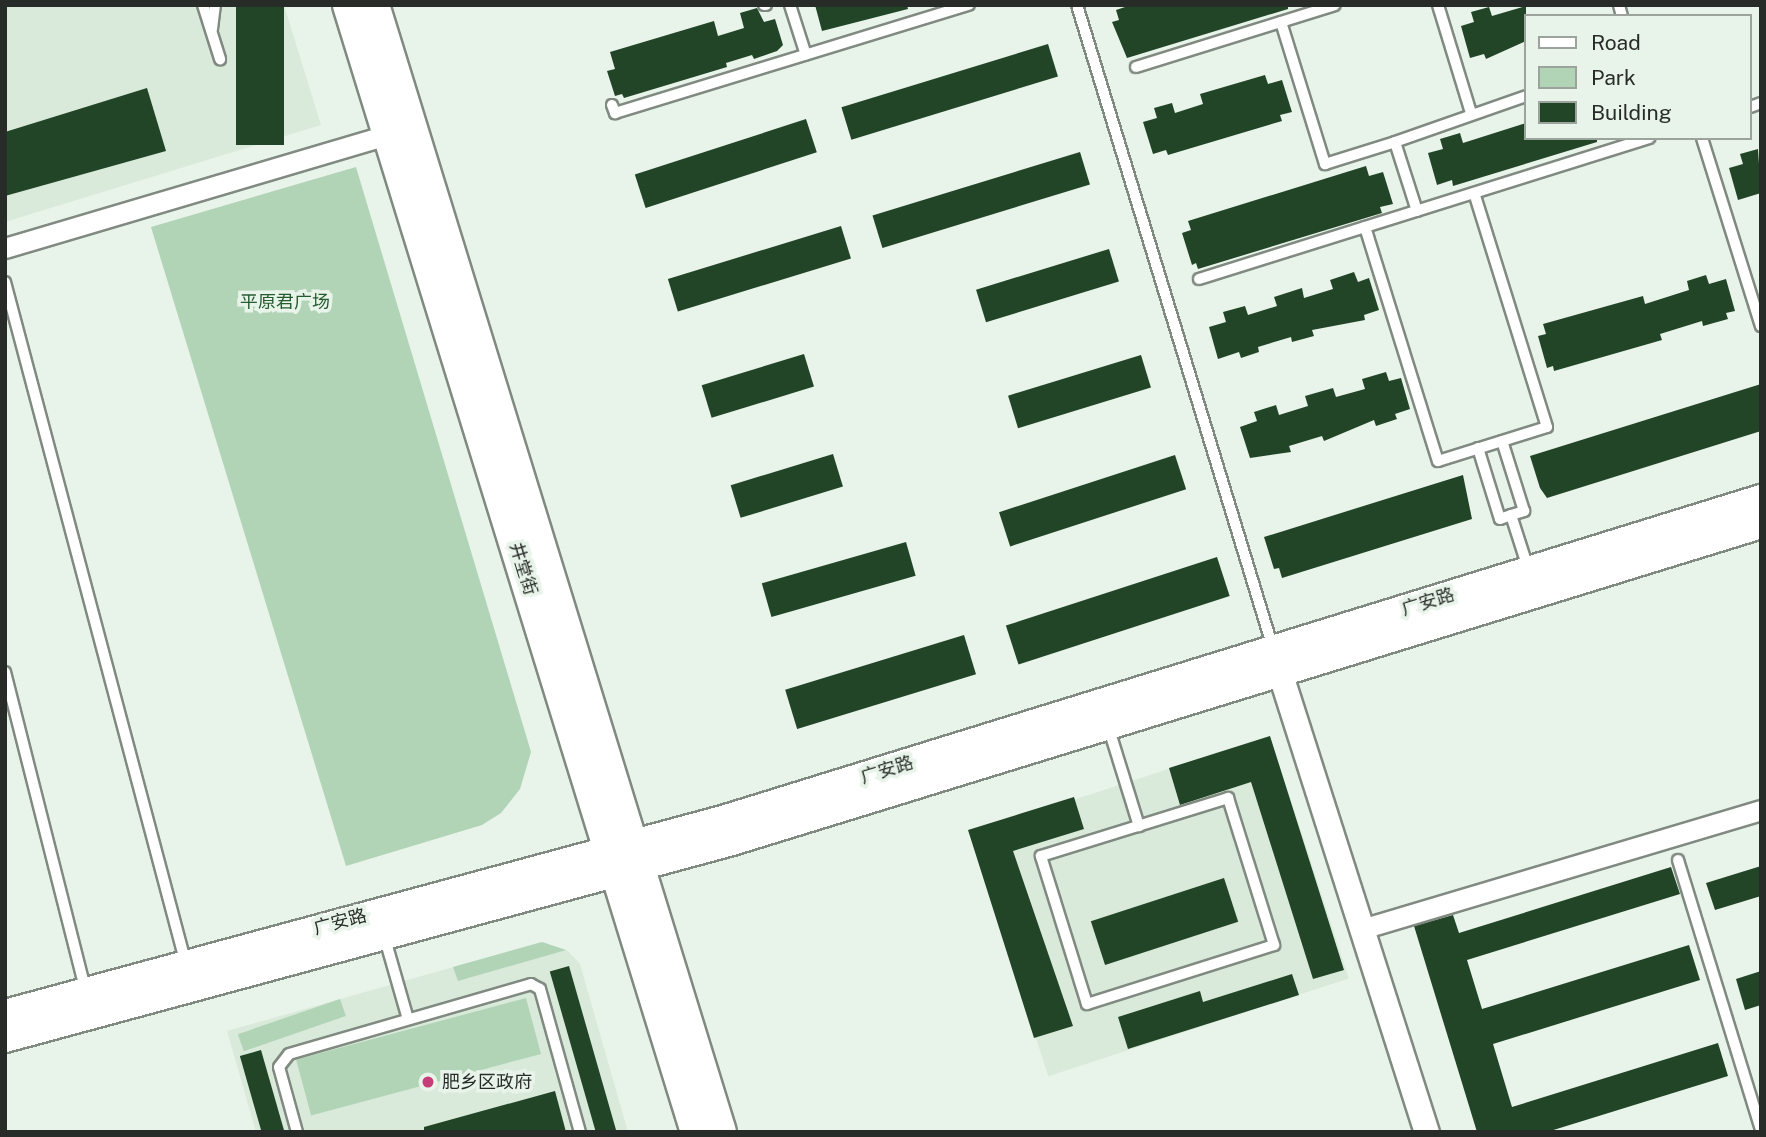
<!DOCTYPE html>
<html>
<head>
<meta charset="utf-8">
<style>
  body { margin:0 }
  #map { position:relative; width:1766px; height:1137px; overflow:hidden; background:#e8f3e9; font-family:"Public Sans","Noto Sans SC",sans-serif }
  div>[style] { position:absolute }
  .built>* { inset:0; background:#d9eada; transform-origin:0 0 }
  .green>* { inset:0; background:#b2d4b6; transform-origin:0 0 }
  .building>* { inset:0; background:#224528; transform-origin:0 0 }
  .roads { filter:drop-shadow(2px 0 #808a81) drop-shadow(-2px 0 #808a81) drop-shadow(0 2px #808a81) drop-shadow(0 -2px #808a81) }
  .service>* { height:10px; margin:-5px; padding:0 5px; transform-origin:5px; border-radius:5px; background:#fff }
  .minor>* { height:19px; margin:-9.5px; padding:0 9.5px; transform-origin:9.5px; border-radius:9.5px; background:#fff }
  .tertiary>* { height:24px; margin:-12px; padding:0 12px; transform-origin:12px; border-radius:12px; background:#fff }
  .secondary>* { height:28px; margin:-14px; padding:0 14px; transform-origin:14px; border-radius:14px; background:#fff }
  .primary>* { height:32px; margin:-16px; padding:0 16px; transform-origin:16px; border-radius:16px; background:#fff }
  .dots>* { width:19px; height:19px; translate:-50% -50%; box-sizing:border-box; border:4px solid #e8f3e9; border-radius:50% }
  span { translate:-50% -50%; white-space:nowrap; text-align:center; line-height:1.15; -webkit-text-stroke:7px #e8f3e9; paint-order:stroke }
  .park-label { font-size:18px; color:#245c30 }
  .street-label { font-size:18px; color:#282c28 }
  .poi-label { font-size:18px; color:#282c28 }
  .left { translate:0 -50%; text-align:left }
  .frame { position:absolute; inset:0; border:7px solid #282c28; pointer-events:none }
  .legend { position:absolute; left:1524px; top:14px; width:228px; height:126px; box-sizing:border-box; background:#e8f3e9; border:2px solid #9ba39c; margin:0; padding:9px 12px; list-style:none; font-size:21px; color:#282c28 }
  .legend li { display:flex; align-items:center; gap:14px; height:35px }
  .legend b { width:35px; border:2px solid #9ba39c }
</style>
</head>
<body>
<div id="map">
  <div class="built">
    <i style="clip-path:polygon(5px 5px,284px 5px,321px 125px,5px 222px)"></i>
    <i style="left:1270px;top:736px;width:255px;height:316px;rotate:72deg"></i>
    <i style="clip-path:polygon(542px 942px,568px 951px,580px 964px,628px 1132px,256px 1132px,227px 1031px)"></i>
  </div>
  <div class="green">
    <i style="clip-path:polygon(356px 167px,531px 752px,520px 789px,501px 813px,482px 825px,346px 866px,151px 227px)"></i>
    <i style="clip-path:polygon(542px 942px,566px 950px,458px 981px,453px 967px)"></i>
    <i style="left:526px;top:998px;width:58px;height:238px;rotate:75deg"></i>
    <i style="left:340px;top:999px;width:18px;height:108px;rotate:71deg"></i>
  </div>
  <div class="building">
    <i style="left:236px;top:5px;width:48px;height:140px"></i>
    <i style="clip-path:polygon(815px 5px,907px 5px,908px 9px,822px 31px)"></i>
    <i style="clip-path:polygon(1131px 5px,1288px 5px,1288px 9px,1127px 58px,1112px 22px,1119px 20px,1116px 10px)"></i>
    <i style="clip-path:polygon(1526px 6px,1526px 41px,1486px 59px,1484px 54px,1470px 58px,1461px 26px,1474px 22px,1471px 12px,1489px 7px,1492px 16px)"></i>
    <i style="clip-path:polygon(757px 8px,764px 22px,775px 19px,783px 45px,777px 51px,754px 59px,752px 55px,726px 63px,727px 67px,624px 98px,622px 94px,615px 96px,607px 71px,615px 69px,610px 52px,714px 21px,718px 36px,744px 28px,740px 13px)"></i>
    <i style="left:1048px;top:44px;width:34px;height:216px;rotate:73deg"></i>
    <i style="clip-path:polygon(1265px 75px,1268px 84px,1282px 80px,1292px 112px,1280px 115px,1282px 121px,1168px 155px,1166px 150px,1153px 154px,1143px 122px,1157px 118px,1154px 108px,1172px 103px,1175px 113px,1203px 104px,1200px 94px)"></i>
    <i style="clip-path:polygon(147px 88px,166px 151px,5px 196px,5px 132px)"></i>
    <i style="left:806px;top:119px;width:35px;height:180px;rotate:72deg"></i>
    <i style="clip-path:polygon(1526px 123px,1526px 138px,1597px 138px,1597px 142px,1453px 186px,1452px 180px,1437px 185px,1428px 153px,1443px 149px,1440px 139px,1460px 133px,1463px 143px)"></i>
    <i style="clip-path:polygon(1758px 149px,1761px 193px,1738px 200px,1729px 168px,1743px 164px,1740px 154px)"></i>
    <i style="left:1080px;top:152px;width:34px;height:217px;rotate:73deg"></i>
    <i style="clip-path:polygon(1366px 166px,1369px 176px,1383px 172px,1393px 204px,1380px 207px,1382px 213px,1198px 269px,1196px 263px,1192px 265px,1182px 233px,1191px 230px,1188px 221px)"></i>
    <i style="left:841px;top:226px;width:34px;height:181px;rotate:73deg"></i>
    <i style="left:1109px;top:249px;width:34px;height:139px;rotate:73deg"></i>
    <i style="clip-path:polygon(1354px 272px,1358px 282px,1369px 278px,1379px 310px,1364px 315px,1365px 320px,1312px 330px,1314px 336px,1292px 342px,1291px 337px,1258px 347px,1259px 352px,1241px 358px,1239px 352px,1218px 359px,1209px 327px,1226px 322px,1223px 312px,1245px 306px,1248px 315px,1277px 306px,1274px 297px,1302px 288px,1304px 298px,1333px 289px,1330px 280px)"></i>
    <i style="clip-path:polygon(1706px 275px,1709px 284px,1726px 279px,1735px 311px,1726px 313px,1728px 319px,1703px 326px,1702px 321px,1660px 334px,1662px 340px,1554px 371px,1553px 366px,1547px 368px,1538px 336px,1546px 334px,1543px 324px,1643px 296px,1645px 304px,1689px 290px,1687px 281px)"></i>
    <i style="left:804px;top:354px;width:34px;height:107px;rotate:73deg"></i>
    <i style="left:1141px;top:355px;width:34px;height:139px;rotate:73deg"></i>
    <i style="clip-path:polygon(1386px 372px,1389px 381px,1401px 378px,1410px 409px,1395px 414px,1397px 419px,1376px 426px,1374px 420px,1324px 441px,1322px 436px,1289px 446px,1291px 452px,1250px 458px,1240px 427px,1257px 421px,1254px 412px,1276px 405px,1279px 415px,1308px 406px,1305px 396px,1333px 388px,1336px 397px,1365px 389px,1362px 379px)"></i>
    <i style="clip-path:polygon(1761px 384px,1761px 431px,1547px 498px,1540px 488px,1530px 456px)"></i>
    <i style="left:833px;top:454px;width:34px;height:107px;rotate:73deg"></i>
    <i style="left:1175px;top:455px;width:36px;height:185px;rotate:72deg"></i>
    <i style="clip-path:polygon(1463px 475px,1472px 519px,1282px 578px,1279px 568px,1274px 569px,1264px 537px)"></i>
    <i style="left:906px;top:542px;width:35px;height:150px;rotate:74deg"></i>
    <i style="left:1217px;top:557px;width:41px;height:222px;rotate:72deg"></i>
    <i style="left:964px;top:635px;width:41px;height:187px;rotate:73deg"></i>
    <i style="clip-path:polygon(1270px 736px,1344px 970px,1313px 979px,1251px 782px,1180px 805px,1169px 768px)"></i>
    <i style="clip-path:polygon(1074px 797px,1084px 829px,1013px 851px,1073px 1026px,1034px 1038px,968px 830px)"></i>
    <i style="clip-path:polygon(1761px 866px,1761px 896px,1715px 910px,1706px 883px)"></i>
    <i style="clip-path:polygon(1671px 867px,1680px 894px,1467px 960px,1482px 1009px,1689px 945px,1700px 980px,1493px 1044px,1512px 1107px,1718px 1043px,1728px 1076px,1547px 1132px,1477px 1132px,1414px 926px,1453px 915px,1459px 933px)"></i>
    <i style="left:1224px;top:878px;width:46px;height:140px;rotate:72deg"></i>
    <i style="left:569px;top:966px;width:173px;height:20px;rotate:74deg"></i>
    <i style="clip-path:polygon(1761px 971px,1761px 1005px,1745px 1010px,1736px 979px)"></i>
    <i style="clip-path:polygon(1292px 974px,1299px 995px,1128px 1049px,1118px 1017px,1200px 991px,1203px 1002px)"></i>
    <i style="left:261px;top:1050px;width:85px;height:22px;rotate:74deg"></i>
    <i style="clip-path:polygon(555px 1091px,566px 1132px,424px 1132px,424px 1127px)"></i>
  </div>
  <div class="roads">
    <div class="service">
      <i style="left:203px;top:5px;width:57px;rotate:72.5deg"></i>
      <i style="left:764px;top:5px;width:2px"></i>
      <i style="left:790px;top:5px;width:52px;rotate:72.3deg"></i>
      <i style="left:1077px;top:5px;width:672px;rotate:73.05deg"></i>
      <i style="left:1438px;top:5px;width:113px;rotate:73deg"></i>
      <i style="left:1619px;top:5px;width:11px;rotate:75deg"></i>
      <i style="left:1281px;top:22px;width:149px;rotate:72.8deg"></i>
      <i style="left:1325px;top:164px;width:73px;rotate:-17.4deg"></i>
      <i style="left:212px;top:29px;width:24px;rotate:-83deg"></i>
      <i style="left:1136px;top:67px;width:208px;rotate:-17.3deg"></i>
      <i style="left:612px;top:105px;width:9px;rotate:69deg"></i>
      <i style="left:615px;top:113px;width:370px;rotate:-17deg"></i>
      <i style="left:1750px;top:107px;width:12px;rotate:-20deg"></i>
      <i style="left:1702px;top:138px;width:197px;rotate:72.6deg"></i>
      <i style="left:1417px;top:211px;width:72px;rotate:-107.7deg"></i>
      <i style="left:1395px;top:142px;width:139px;rotate:-19.3deg"></i>
      <i style="left:1365px;top:227px;width:245px;rotate:72.7deg"></i>
      <i style="left:1438px;top:461px;width:114px;rotate:-17.3deg"></i>
      <i style="left:1547px;top:427px;width:245px;rotate:-107.3deg"></i>
      <i style="left:1199px;top:279px;width:472px;rotate:-17.4deg"></i>
      <i style="left:5px;top:282px;width:706px;rotate:75.14deg"></i>
      <i style="left:1478px;top:448px;width:74px;rotate:72.8deg"></i>
      <i style="left:1500px;top:519px;width:12px;rotate:-20deg"></i>
      <i style="left:1511px;top:515px;width:14px;rotate:-17deg"></i>
      <i style="left:1524px;top:511px;width:73px;rotate:-107.4deg"></i>
      <i style="left:1511px;top:515px;width:56px;rotate:72.2deg"></i>
      <i style="left:5px;top:672px;width:329px;rotate:75.8deg"></i>
      <i style="left:1108px;top:726px;width:105px;rotate:72.8deg"></i>
      <i style="left:1228px;top:798px;width:154px;rotate:72.6deg"></i>
      <i style="left:1274px;top:945px;width:196px;rotate:162.5deg"></i>
      <i style="left:1087px;top:1004px;width:155px;rotate:-107.3deg"></i>
      <i style="left:1041px;top:856px;width:196px;rotate:-17.2deg"></i>
      <i style="left:1678px;top:860px;width:282px;rotate:72.9deg"></i>
      <i style="left:385px;top:939px;width:83px;rotate:74deg"></i>
      <i style="left:297px;top:1132px;width:67px;rotate:-105.5deg"></i>
      <i style="left:279px;top:1067px;width:16px;rotate:-52deg"></i>
      <i style="left:289px;top:1054px;width:252px;rotate:-16.1deg"></i>
      <i style="left:531px;top:984px;width:10px;rotate:29deg"></i>
      <i style="left:540px;top:989px;width:148px;rotate:74.4deg"></i>
    </div>
    <div class="minor">
      <i style="left:5px;top:248px;width:411px;rotate:-16.5deg"></i>
      <i style="left:1362px;top:929px;width:416px;rotate:-16.6deg"></i>
    </div>
    <div class="tertiary">
      <i style="left:1280px;top:672px;width:483px;rotate:72.3deg"></i>
    </div>
    <div class="secondary">
      <i style="left:5px;top:1014px;width:747px;rotate:-15.13deg"></i>
      <i style="left:726px;top:819px;width:1083px;rotate:-17.18deg"></i>
      <i style="left:5px;top:1038px;width:753px;rotate:-15.16deg"></i>
      <i style="left:732px;top:841px;width:1077px;rotate:-17.12deg"></i>
    </div>
    <div class="primary">
      <i style="left:349px;top:5px;width:1180px;rotate:72.84deg"></i>
      <i style="left:373px;top:5px;width:1179px;rotate:72.89deg"></i>
    </div>
  </div>
  <div class="dots">
    <i style="left:428px;top:1082px;background:#c63d78"></i>
  </div>
  <div class="park-label">
    <span style="left:285px;top:302px">平原君广场</span>
  </div>
  <div class="street-label">
    <span style="left:523px;top:569px;rotate:73deg">井堂街</span>
    <span style="left:1428px;top:602px;rotate:-17deg">广安路</span>
    <span style="left:887px;top:770px;rotate:-17deg">广安路</span>
    <span style="left:340px;top:922px;rotate:-15deg">广安路</span>
  </div>
  <div class="poi-label">
    <span class="left" style="left:442px;top:1082px">肥乡区政府</span>
  </div>
  <div class="frame"></div>
  <ul class="legend">
  <li><b style="height:9px;background:#fff"></b>Road</li>
  <li><b style="height:19px;background:#b2d4b6"></b>Park</li>
  <li><b style="height:19px;background:#224528"></b>Building</li>
  </ul>
</div>
</body>
</html>
